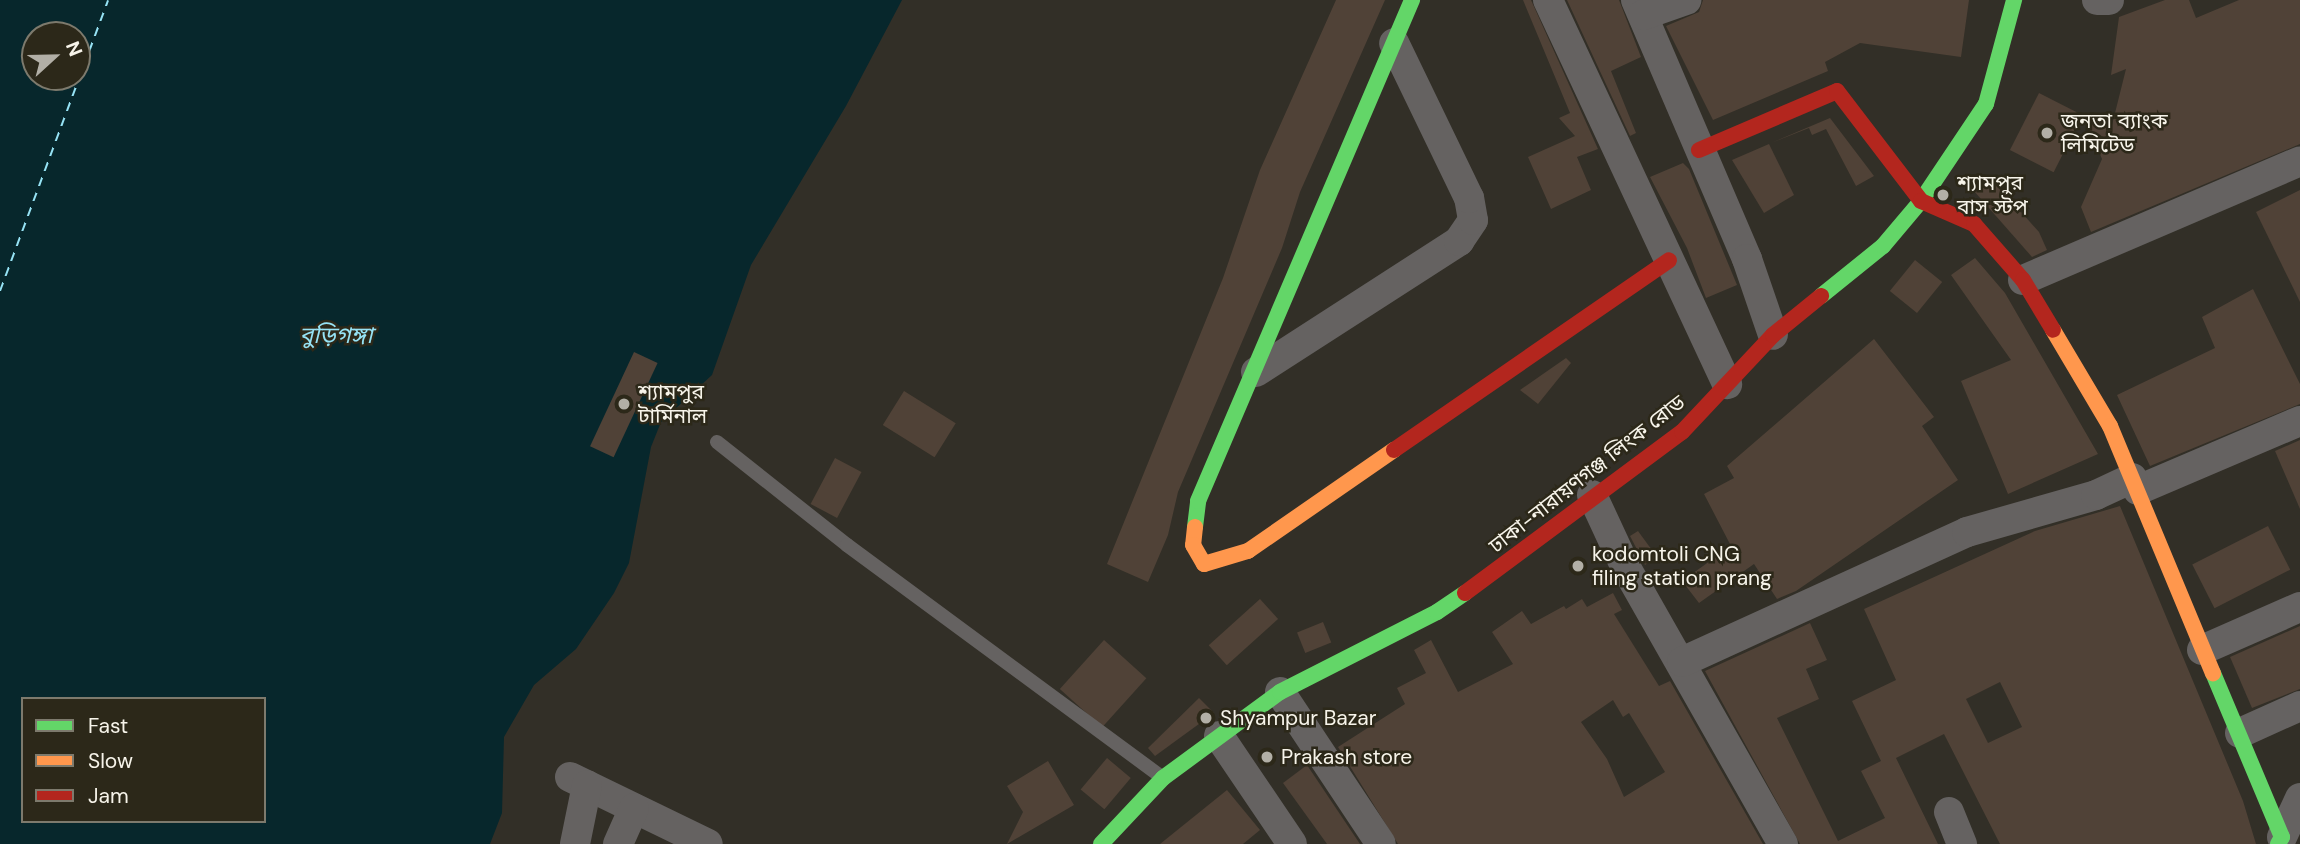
<!DOCTYPE html>
<html>
<head>
<meta charset="utf-8">
<style>
  body { margin:0 }
  #map { position:relative; width:2300px; height:844px; overflow:hidden; background:#322f27; font-family:"DM Sans","Noto Sans Bengali",sans-serif }
  div>[style] { position:absolute }
  .water>* { inset:0; background:#07272c }
  .ferry>* { height:2px; margin-top:-1px; transform-origin:0; background:repeating-linear-gradient(90deg,#96e3f5 0 9px,transparent 0 16px) }
  .building>* { inset:0; background:#504237; transform-origin:0 0 }
  .lane>* { height:14px; margin:-7px; padding:0 7px; transform-origin:7px; border-radius:7px; background:#656261 }
  .street>* { height:30px; margin:-15px; padding:0 15px; transform-origin:15px; border-radius:15px; background:#656261 }
  .fast>* { height:16px; margin:-8px; padding:0 8px; transform-origin:8px; border-radius:8px; background:#63d668 }
  .slow>* { height:16px; margin:-8px; padding:0 8px; transform-origin:8px; border-radius:8px; background:#ff974d }
  .jam>* { height:16px; margin:-8px; padding:0 8px; transform-origin:8px; border-radius:8px; background:#b3261e }
  .dots>* { width:19px; height:19px; translate:-50% -50%; box-sizing:border-box; border:4px solid #2c2819; border-radius:50% }
  span { translate:-50% -50%; white-space:nowrap; text-align:center; line-height:1.15; -webkit-text-stroke:5px #2c2819; paint-order:stroke }
  .poi-label { font-size:21px; color:#f7f4ea }
  .left { translate:0 -50%; text-align:left }
  .street-label { font-size:21px; color:#f7f4ea }
  .water-label { font-size:23px; color:#96e3f5; font-style:italic }
  .legend { position:absolute; left:21px; top:697px; width:245px; height:126px; box-sizing:border-box; background:#2c2819; border:2px solid #7d7a6d; margin:0; padding:9px 12px; list-style:none; font-size:21px; color:#f7f4ea }
  .legend li { display:flex; align-items:center; gap:14px; height:35px }
  .legend b { width:35px; border:2px solid #7d7a6d }
  .north { position:absolute; left:21px; top:21px; width:70px; height:70px; box-sizing:border-box; background:#2c2819; border:2px solid #7d7a6d; border-radius:50%; rotate:68deg; font-size:19px; font-weight:700; line-height:28px; text-align:center; color:#f7f4ea }
  .north::after { content:''; display:block; margin:auto; width:24px; height:32px; background:#b2afa6; clip-path:polygon(50% 0,100% 100%,50% 72%,0 100%) }
</style>
</head>
<body>
<div id="map">
  <div class="water">
    <i style="clip-path:polygon(evenodd,0 0,902px 0,846px 106px,751px 265px,712px 375px,661px 422px,651px 447px,629px 563px,614px 593px,576px 649px,534px 685px,504px 737px,502px 813px,490px 844px,0 844px,0 0,35px 35px,77px 35px,77px 77px,35px 77px,35px 35px,0 0,23px 699px,264px 699px,264px 821px,23px 821px,23px 699px)"></i>
  </div>
  <div class="ferry">
    <i style="left:0;top:291px;width:310px;rotate:-69.6deg"></i>
  </div>
  <div class="building">
    <i style="clip-path:polygon(1336px 0,1385px 0,1300px 192px,1282px 248px,1178px 492px,1168px 535px,1148px 582px,1107px 564px,1223px 278px,1260px 170px)"></i>
    <i style="clip-path:polygon(1523px 0,1531px 0,1598px 149px,1577px 157px,1591px 190px,1551px 209px,1528px 157px,1575px 136px,1559px 118px,1570px 113px)"></i>
    <i style="clip-path:polygon(1567px 0,1619px 0,1641px 57px,1611px 71px,1636px 133px,1630px 136px)"></i>
    <i style="clip-path:polygon(1703px 0,1969px 0,1961px 57px,1860px 43px,1825px 62px,1828px 71px,1713px 120px,1666px 26px,1699px 12px)"></i>
    <i style="clip-path:polygon(2165px 0,2189px 0,2196px 18px,2239px 0,2300px 0,2300px 144px,2091px 232px,2081px 207px,2102px 159px,2084px 116px,2111px 129px,2126px 69px,2111px 75px,2119px 17px)"></i>
    <i style="left:2039px;top:93px;width:49px;height:64px;rotate:27deg"></i>
    <i style="clip-path:polygon(1830px 118px,1874px 176px,1856px 186px,1826px 129px,1812px 135px,1809px 128px,1771px 143px)"></i>
    <i style="clip-path:polygon(1769px 144px,1794px 195px,1764px 213px,1732px 160px)"></i>
    <i style="clip-path:polygon(1683px 163px,1689px 169px,1737px 285px,1706px 298px,1687px 248px,1650px 177px)"></i>
    <i style="clip-path:polygon(1990px 177px,2039px 232px,2047px 250px,2032px 257px,1974px 191px)"></i>
    <i style="clip-path:polygon(2300px 190px,2300px 302px,2256px 212px)"></i>
    <i style="clip-path:polygon(1975px 258px,2005px 293px,2098px 454px,2008px 494px,1961px 381px,2011px 360px,1951px 275px)"></i>
    <i style="left:1915px;top:260px;width:35px;height:40px;rotate:39deg"></i>
    <i style="clip-path:polygon(2253px 289px,2300px 384px,2300px 404px,2150px 466px,2117px 395px,2215px 348px,2202px 317px)"></i>
    <i style="clip-path:polygon(1874px 339px,1934px 417px,1922px 426px,1958px 480px,1796px 591px,1777px 599px,1754px 564px,1699px 603px,1682px 581px,1731px 546px,1704px 494px,1734px 478px,1727px 466px)"></i>
    <i style="left:634px;top:352px;width:26px;height:104px;rotate:25deg"></i>
    <i style="clip-path:polygon(1566px 358px,1571px 363px,1538px 404px,1520px 390px)"></i>
    <i style="left:904px;top:391px;width:61px;height:40px;rotate:32deg"></i>
    <i style="clip-path:polygon(2300px 440px,2300px 509px,2275px 451px)"></i>
    <i style="left:835px;top:458px;width:30px;height:52px;rotate:28deg"></i>
    <i style="clip-path:polygon(evenodd,2120px 506px,2243px 801px,2256px 844px,2000px 844px,1944px 734px,1896px 758px,1938px 844px,1800px 844px,1705px 671px,1810px 623px,1827px 660px,1806px 669px,1819px 699px,1777px 718px,1838px 841px,1885px 818px,1861px 771px,1881px 761px,1852px 701px,1896px 680px,1864px 609px,2035px 531px,2120px 506px,2000px 682px,2022px 727px,1988px 743px,1966px 699px,2000px 682px)"></i>
    <i style="left:2268px;top:526px;width:49px;height:85px;rotate:63deg"></i>
    <i style="clip-path:polygon(1638px 531px,1657px 557px,1645px 565px,1630px 536px)"></i>
    <i style="clip-path:polygon(evenodd,1613px 593px,1622px 610px,1614px 614px,1659px 686px,1670px 681px,1763px 844px,1398px 844px,1338px 747px,1405px 704px,1397px 688px,1426px 673px,1414px 650px,1431px 640px,1458px 692px,1513px 664px,1492px 632px,1522px 611px,1531px 624px,1564px 606px,1566px 609px,1582px 599px,1587px 607px,1613px 593px,1613px 700px,1623px 717px,1629px 713px,1665px 772px,1624px 797px,1607px 759px,1581px 722px,1613px 700px)"></i>
    <i style="left:1260px;top:599px;width:27px;height:69px;rotate:48deg"></i>
    <i style="left:1323px;top:622px;width:22px;height:28px;rotate:68deg"></i>
    <i style="clip-path:polygon(2300px 626px,2300px 689px,2252px 708px,2230px 657px)"></i>
    <i style="left:1104px;top:640px;width:57px;height:66px;rotate:42deg"></i>
    <i style="clip-path:polygon(1199px 698px,1214px 713px,1155px 756px,1148px 748px)"></i>
    <i style="left:1107px;top:758px;width:31px;height:41px;rotate:40deg"></i>
    <i style="clip-path:polygon(1048px 761px,1074px 805px,1007px 844px,1023px 812px,1007px 786px)"></i>
    <i style="clip-path:polygon(1307px 765px,1360px 844px,1327px 844px,1283px 783px)"></i>
    <i style="clip-path:polygon(1227px 790px,1260px 830px,1243px 844px,1160px 844px)"></i>
  </div>
  <div class="lane">
    <i style="left:717px;top:442px;width:166px;rotate:38.4deg"></i>
    <i style="left:847px;top:545px;width:391px;rotate:36.4deg"></i>
  </div>
  <div class="street">
    <i style="left:1548px;top:0;width:424px;rotate:65deg"></i>
    <i style="left:1636px;top:0;width:282px;rotate:66.8deg"></i>
    <i style="left:1747px;top:259px;width:80px;rotate:71.1deg"></i>
    <i style="left:2097px;top:0;width:12px"></i>
    <i style="left:1643px;top:15px;width:46px;rotate:-19.2deg"></i>
    <i style="left:2023px;top:280px;width:301px;rotate:-23.2deg"></i>
    <i style="left:1256px;top:372px;width:242px;rotate:-32.8deg"></i>
    <i style="left:1459px;top:241px;width:25px;rotate:-56deg"></i>
    <i style="left:1473px;top:220px;width:22px;rotate:-100deg"></i>
    <i style="left:1469px;top:198px;width:172px;rotate:-115.8deg"></i>
    <i style="left:2138px;top:490px;width:176px;rotate:-23.1deg"></i>
    <i style="left:1592px;top:495px;width:78px;rotate:65.1deg"></i>
    <i style="left:1625px;top:566px;width:320px;rotate:60.4deg"></i>
    <i style="left:2202px;top:650px;width:107px;rotate:-23.7deg"></i>
    <i style="left:1682px;top:662px;width:313px;rotate:-24.5deg"></i>
    <i style="left:1967px;top:532px;width:134px;rotate:-16deg"></i>
    <i style="left:2096px;top:495px;width:40px;rotate:-25deg"></i>
    <i style="left:1280px;top:692px;width:182px;rotate:56.4deg"></i>
    <i style="left:2240px;top:733px;width:66px;rotate:-24.2deg"></i>
    <i style="left:1219px;top:736px;width:130px;rotate:55.9deg"></i>
    <i style="left:570px;top:777px;width:153px;rotate:25.9deg"></i>
    <i style="left:1949px;top:812px;width:35px;rotate:68deg"></i>
    <i style="left:2282px;top:837px;width:43px;rotate:-65.2deg"></i>
    <i style="left:575px;top:844px;width:60px;rotate:-78.5deg"></i>
    <i style="left:618px;top:844px;width:39px;rotate:-66deg"></i>
  </div>
  <div class="fast">
    <i style="left:1821px;top:296px;width:80px;rotate:-38.9deg"></i>
    <i style="left:1883px;top:246px;width:59px;rotate:-49.8deg"></i>
    <i style="left:1921px;top:201px;width:117px;rotate:-56.2deg"></i>
    <i style="left:1986px;top:104px;width:108px;rotate:-74.9deg"></i>
    <i style="left:1195px;top:527px;width:26px;rotate:-83deg"></i>
    <i style="left:1198px;top:501px;width:545px;rotate:-66.87deg"></i>
    <i style="left:2213px;top:673px;width:178px;rotate:67.2deg"></i>
    <i style="left:2282px;top:837px;width:8px;rotate:120deg"></i>
    <i style="left:1101px;top:844px;width:91px;rotate:-46.8deg"></i>
    <i style="left:1163px;top:778px;width:145px;rotate:-36.3deg"></i>
    <i style="left:1280px;top:692px;width:176px;rotate:-27deg"></i>
    <i style="left:1437px;top:612px;width:34px;rotate:-34deg"></i>
  </div>
  <div class="slow">
    <i style="left:2053px;top:330px;width:112px;rotate:59.3deg"></i>
    <i style="left:2110px;top:426px;width:268px;rotate:67.4deg"></i>
    <i style="left:1195px;top:527px;width:18px;rotate:96deg"></i>
    <i style="left:1193px;top:545px;width:22px;rotate:60deg"></i>
    <i style="left:1204px;top:564px;width:46px;rotate:-16.5deg"></i>
    <i style="left:1248px;top:551px;width:178px;rotate:-34.7deg"></i>
  </div>
  <div class="jam">
    <i style="left:1699px;top:150px;width:150px;rotate:-23.1deg"></i>
    <i style="left:1837px;top:91px;width:138px;rotate:52.6deg"></i>
    <i style="left:1921px;top:201px;width:58px;rotate:23.5deg"></i>
    <i style="left:1974px;top:224px;width:74px;rotate:48.8deg"></i>
    <i style="left:2023px;top:280px;width:58px;rotate:59deg"></i>
    <i style="left:1394px;top:450px;width:334px;rotate:-34.6deg"></i>
    <i style="left:1465px;top:593px;width:270px;rotate:-36.6deg"></i>
    <i style="left:1682px;top:432px;width:133px;rotate:-46.8deg"></i>
    <i style="left:1773px;top:335px;width:62px;rotate:-39.1deg"></i>
  </div>
  <div class="dots">
    <i style="left:2047px;top:133px;background:#b2afa6"></i>
    <i style="left:1943px;top:195px;background:#b2afa6"></i>
    <i style="left:624px;top:404px;background:#b2afa6"></i>
    <i style="left:1578px;top:566px;background:#b2afa6"></i>
    <i style="left:1206px;top:718px;background:#b2afa6"></i>
    <i style="left:1267px;top:757px;background:#b2afa6"></i>
  </div>
  <div class="poi-label">
    <span class="left" style="left:2061px;top:133px">জনতা ব্যাংক<br>লিমিটেড</span>
    <span class="left" style="left:1957px;top:195px">শ্যামপুর<br>বাস স্টপ</span>
    <span class="left" style="left:638px;top:404px">শ্যামপুর<br>টার্মিনাল</span>
    <span class="left" style="left:1592px;top:566px">kodomtoli CNG<br>filing station prang</span>
    <span class="left" style="left:1220px;top:718px">Shyampur Bazar</span>
    <span class="left" style="left:1281px;top:757px">Prakash store</span>
  </div>
  <div class="street-label">
    <span style="left:1587px;top:474px;rotate:-38deg">ঢাকা-নারায়ণগঞ্জ লিংক রোড</span>
  </div>
  <div class="water-label">
    <span style="left:336px;top:335px">বুড়িগঙ্গা</span>
  </div>
  <ul class="legend">
  <li><b style="height:9px;background:#63d668"></b>Fast</li>
  <li><b style="height:9px;background:#ff974d"></b>Slow</li>
  <li><b style="height:9px;background:#b3261e"></b>Jam</li>
  </ul>
  <div class="north">N</div>
</div>
</body>
</html>
